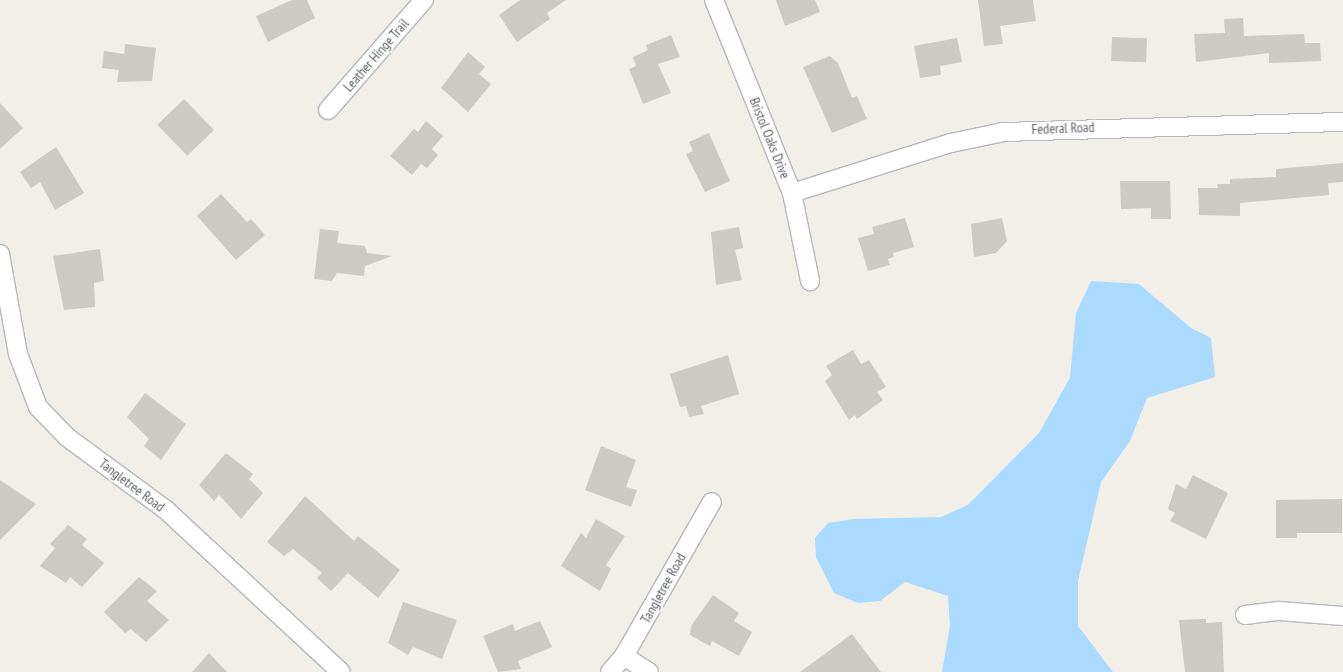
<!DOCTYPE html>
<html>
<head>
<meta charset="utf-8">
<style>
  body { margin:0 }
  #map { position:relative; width:1343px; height:672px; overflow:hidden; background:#f1efe8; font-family:"PT Sans Narrow",sans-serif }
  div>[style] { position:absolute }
  .water>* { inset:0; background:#aadaff }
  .building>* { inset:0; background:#cccac5; transform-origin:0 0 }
  .roads { filter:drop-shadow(1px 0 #b5b8bc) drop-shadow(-1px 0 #b5b8bc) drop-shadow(0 1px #b5b8bc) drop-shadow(0 -1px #b5b8bc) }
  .street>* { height:18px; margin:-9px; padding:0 9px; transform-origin:9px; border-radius:9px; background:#fff }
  span { translate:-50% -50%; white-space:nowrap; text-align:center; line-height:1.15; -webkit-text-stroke:4px #fff; paint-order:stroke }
  .street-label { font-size:14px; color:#5f6368 }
</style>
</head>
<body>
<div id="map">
  <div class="water">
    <i style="clip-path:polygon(1091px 281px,1139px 284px,1191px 328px,1211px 338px,1215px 377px,1147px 398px,1130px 441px,1101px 482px,1078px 581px,1078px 626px,1113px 672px,942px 672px,950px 626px,948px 596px,905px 582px,880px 601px,858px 603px,834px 593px,816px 557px,815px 538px,828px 523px,854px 519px,941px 517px,968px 505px,1039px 433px,1070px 378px,1076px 313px)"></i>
  </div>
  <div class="building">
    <i style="clip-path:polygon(292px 0,307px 0,315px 18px,268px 42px,256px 16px)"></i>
    <i style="clip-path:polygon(520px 0,566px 0,547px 13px,550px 19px,517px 42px,499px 15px)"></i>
    <i style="clip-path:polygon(776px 0,815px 0,820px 12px,785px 26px)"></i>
    <i style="clip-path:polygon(978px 0,1033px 0,1036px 21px,1000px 26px,1003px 44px,984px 46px)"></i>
    <i style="clip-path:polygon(1243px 18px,1244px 36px,1304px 34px,1305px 43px,1320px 43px,1321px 61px,1269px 63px,1269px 53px,1196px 62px,1194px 34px,1225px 33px,1224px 19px)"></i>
    <i style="clip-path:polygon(671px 35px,680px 57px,658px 64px,671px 93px,643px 104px,629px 69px,636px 66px,633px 57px,648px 50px,646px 45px)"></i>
    <i style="left:1112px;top:37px;width:35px;height:24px;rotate:2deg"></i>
    <i style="clip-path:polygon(957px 38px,962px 62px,940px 66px,941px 75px,920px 78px,914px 46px)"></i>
    <i style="clip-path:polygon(125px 44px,156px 48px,152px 81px,117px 82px,119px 70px,102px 68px,104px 51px,124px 54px)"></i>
    <i style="clip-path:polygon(468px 52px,485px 67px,479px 74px,491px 84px,468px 112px,441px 88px)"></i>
    <i style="clip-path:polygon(830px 56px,838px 63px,852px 98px,857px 96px,867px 119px,832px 133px,803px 67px)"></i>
    <i style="left:184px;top:99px;width:43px;height:37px;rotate:46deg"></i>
    <i style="clip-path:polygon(0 103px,23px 128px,0 149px)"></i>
    <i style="clip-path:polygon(426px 121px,443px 136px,432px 149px,438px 155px,427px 168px,421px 164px,412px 175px,390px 156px,414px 129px,418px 132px)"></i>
    <i style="clip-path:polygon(709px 133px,730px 181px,705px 192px,686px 154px,693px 151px,689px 142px)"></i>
    <i style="clip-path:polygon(56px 147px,84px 193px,55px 210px,40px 182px,31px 188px,20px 172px)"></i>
    <i style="clip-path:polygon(1343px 163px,1343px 182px,1328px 183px,1329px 195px,1240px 203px,1240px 216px,1199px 215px,1198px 188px,1218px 188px,1217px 184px,1230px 184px,1230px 179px,1276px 177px,1276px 169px)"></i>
    <i style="clip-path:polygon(1120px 181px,1170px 181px,1171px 219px,1151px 219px,1151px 208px,1121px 209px)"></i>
    <i style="clip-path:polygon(221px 194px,247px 222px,251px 219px,265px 235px,236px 260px,197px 216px)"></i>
    <i style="clip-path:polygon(905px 218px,914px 247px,893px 253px,894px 257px,888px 259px,890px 265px,868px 271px,858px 238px,874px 234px,872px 227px)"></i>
    <i style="clip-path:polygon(1002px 218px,1007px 241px,996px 253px,974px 257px,971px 224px)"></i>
    <i style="clip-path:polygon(739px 227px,743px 248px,735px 250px,742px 280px,716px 285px,711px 232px)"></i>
    <i style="clip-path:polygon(320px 229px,339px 231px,337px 243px,365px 246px,367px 253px,392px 256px,365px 266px,364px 276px,337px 273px,332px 281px,314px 279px)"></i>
    <i style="clip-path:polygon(100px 249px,104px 281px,94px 283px,95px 307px,64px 310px,53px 256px)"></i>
    <i style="clip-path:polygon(853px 350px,861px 364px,869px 360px,886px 387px,877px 392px,883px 400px,857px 419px,855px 415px,849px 420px,825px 381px,832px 375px,826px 366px)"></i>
    <i style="clip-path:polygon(728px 355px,739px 394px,701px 406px,704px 414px,689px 417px,686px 406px,680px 407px,670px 374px)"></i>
    <i style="clip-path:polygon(145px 393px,186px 424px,161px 460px,144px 446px,149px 439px,127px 417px)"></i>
    <i style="clip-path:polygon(601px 446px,636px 460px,626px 487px,637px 490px,631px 507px,585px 490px)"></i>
    <i style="clip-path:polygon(226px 453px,253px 474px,249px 479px,263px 493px,241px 519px,219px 495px,214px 501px,199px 485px)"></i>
    <i style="clip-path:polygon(1193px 475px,1228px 493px,1206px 539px,1170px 521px,1175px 513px,1168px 509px,1176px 484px,1186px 489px)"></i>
    <i style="clip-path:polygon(0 480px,36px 504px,0 540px)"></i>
    <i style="clip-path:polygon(305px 496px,354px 541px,358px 536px,400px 570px,378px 598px,348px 573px,331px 591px,317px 578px,322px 573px,293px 549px,284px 556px,267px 542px)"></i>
    <i style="clip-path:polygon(1342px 499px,1342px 533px,1297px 533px,1297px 538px,1276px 538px,1276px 500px)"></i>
    <i style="clip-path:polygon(596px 519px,625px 536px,606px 565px,611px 569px,600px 591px,561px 566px,581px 533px,586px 538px)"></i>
    <i style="clip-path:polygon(68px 525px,87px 539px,82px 545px,104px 563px,82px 587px,70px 577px,66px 583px,40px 566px,55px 548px,50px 544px)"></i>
    <i style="clip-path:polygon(139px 577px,157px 591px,147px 601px,169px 620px,146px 642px,131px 629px,125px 633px,104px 612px)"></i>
    <i style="clip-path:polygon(713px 595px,739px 613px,734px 621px,752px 632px,739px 656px,712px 641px,710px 646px,690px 635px,691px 626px)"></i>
    <i style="clip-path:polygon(403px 602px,457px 620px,442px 659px,413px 647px,408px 655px,388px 643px)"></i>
    <i style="clip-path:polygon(1206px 619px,1206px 623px,1222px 622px,1224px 672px,1185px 672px,1179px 620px)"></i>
    <i style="clip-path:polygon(540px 621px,552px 647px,518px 661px,521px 669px,498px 672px,483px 636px,513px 624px,515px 631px)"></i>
    <i style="clip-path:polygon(852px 634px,881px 672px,800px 672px)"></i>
    <i style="clip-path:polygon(209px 653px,227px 672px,192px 672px)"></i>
  </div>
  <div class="roads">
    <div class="street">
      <i style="left:714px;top:0;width:208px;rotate:68deg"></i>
      <i style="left:792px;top:193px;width:90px;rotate:78.4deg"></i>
      <i style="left:328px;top:110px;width:146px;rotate:-48.9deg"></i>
      <i style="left:792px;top:193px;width:167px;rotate:-17.5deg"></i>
      <i style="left:951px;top:143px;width:53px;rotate:-11.9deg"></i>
      <i style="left:1003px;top:132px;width:340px;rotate:-1.7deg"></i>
      <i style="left:0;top:254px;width:102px;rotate:79.8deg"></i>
      <i style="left:18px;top:354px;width:57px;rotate:69.3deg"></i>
      <i style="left:38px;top:407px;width:42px;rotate:46deg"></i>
      <i style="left:67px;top:437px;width:123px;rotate:36.4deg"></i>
      <i style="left:166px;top:510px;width:238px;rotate:42.8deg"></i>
      <i style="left:1245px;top:615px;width:34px;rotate:-7deg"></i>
      <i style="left:1279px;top:611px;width:64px;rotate:4.5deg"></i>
      <i style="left:624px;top:656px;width:30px;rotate:33deg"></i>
      <i style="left:610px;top:672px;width:21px;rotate:-49deg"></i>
      <i style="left:624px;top:656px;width:177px;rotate:-60.3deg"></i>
    </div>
  </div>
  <div class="street-label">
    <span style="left:376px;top:55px;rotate:-49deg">Leather Hinge Trail</span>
    <span style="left:1063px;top:128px;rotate:-2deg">Federal Road</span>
    <span style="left:770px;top:138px;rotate:68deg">Bristol Oaks Drive</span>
    <span style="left:132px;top:485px;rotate:37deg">Tangletree Road</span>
    <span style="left:663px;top:588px;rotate:-61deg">Tangletree Road</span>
  </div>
</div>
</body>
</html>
